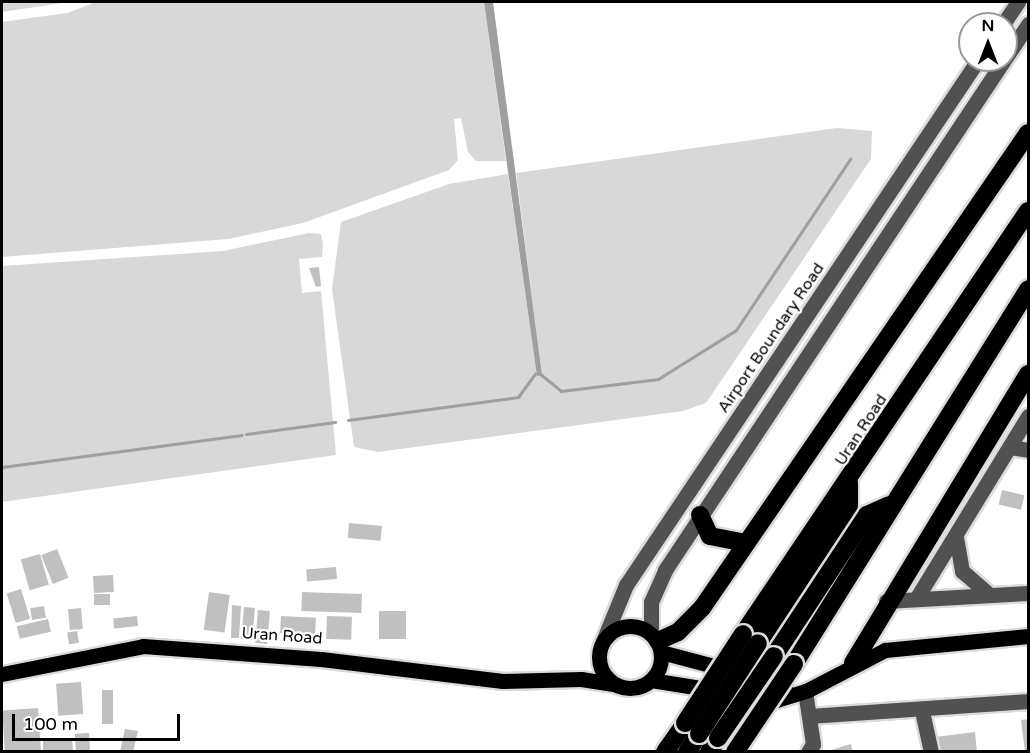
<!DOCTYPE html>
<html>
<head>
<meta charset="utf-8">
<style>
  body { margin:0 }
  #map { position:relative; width:1030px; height:753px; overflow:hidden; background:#fff; font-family:"Varela Round",sans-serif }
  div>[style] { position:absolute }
  .green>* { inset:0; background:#d8d8d8 }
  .water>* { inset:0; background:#9f9f9f }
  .stream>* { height:3px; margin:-1.5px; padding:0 1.5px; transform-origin:1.5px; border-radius:1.5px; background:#9f9f9f }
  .building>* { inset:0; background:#c0c0c0; transform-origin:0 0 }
  .roads { filter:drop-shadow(2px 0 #dbdbdb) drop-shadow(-2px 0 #dbdbdb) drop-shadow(0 2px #dbdbdb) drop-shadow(0 -2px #dbdbdb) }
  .minor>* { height:15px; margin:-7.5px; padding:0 7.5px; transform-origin:7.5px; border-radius:7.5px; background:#515151 }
  .major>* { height:15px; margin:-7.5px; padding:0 7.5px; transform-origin:7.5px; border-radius:7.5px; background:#000 }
  .major>.ring { margin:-7.5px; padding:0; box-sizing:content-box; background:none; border:15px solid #000; border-radius:50% }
  .highway>* { height:18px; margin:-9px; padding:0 9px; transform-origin:9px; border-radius:9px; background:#000 }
  .bridges { filter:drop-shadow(2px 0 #dbdbdb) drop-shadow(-2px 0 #dbdbdb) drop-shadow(0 2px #dbdbdb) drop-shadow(0 -2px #dbdbdb) }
  .highway-bridge>* { height:18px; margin:-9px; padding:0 9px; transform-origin:9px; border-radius:9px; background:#000 }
  span { translate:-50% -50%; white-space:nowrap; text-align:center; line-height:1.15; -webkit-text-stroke:4.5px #fff; paint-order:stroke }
  .street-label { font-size:16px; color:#000 }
  .frame { position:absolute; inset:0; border:3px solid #000; pointer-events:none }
  .north { position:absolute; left:958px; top:12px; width:60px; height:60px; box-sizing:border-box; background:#fff; border:2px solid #999; border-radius:50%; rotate:0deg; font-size:16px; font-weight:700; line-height:24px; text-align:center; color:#000 }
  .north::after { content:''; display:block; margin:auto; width:21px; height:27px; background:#000; clip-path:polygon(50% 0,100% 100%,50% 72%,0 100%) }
  .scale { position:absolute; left:12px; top:714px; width:168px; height:27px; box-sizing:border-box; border:3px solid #000; border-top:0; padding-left:8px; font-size:18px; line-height:21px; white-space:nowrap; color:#000; -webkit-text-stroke:4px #fff; paint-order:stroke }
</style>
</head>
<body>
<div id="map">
  <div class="green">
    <i style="clip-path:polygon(2px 2px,69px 2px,2px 12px)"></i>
    <i style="clip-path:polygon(96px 2px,484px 2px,506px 161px,476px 161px,468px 152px,461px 118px,454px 119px,458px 160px,449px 170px,303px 223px,228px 239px,2px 257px,2px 22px,67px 13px)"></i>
    <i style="clip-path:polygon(837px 128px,872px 131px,871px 159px,706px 403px,683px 411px,378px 452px,354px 447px,332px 289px,341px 222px,449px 184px,508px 174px,537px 376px,542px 375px,516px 173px)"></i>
    <i style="clip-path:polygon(309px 233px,321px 234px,323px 244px,322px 257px,299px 259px,302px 293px,321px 291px,336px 455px,2px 502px,2px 266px,223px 251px)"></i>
  </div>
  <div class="water">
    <i style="clip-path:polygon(484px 2px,493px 2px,542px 375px,537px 376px)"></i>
  </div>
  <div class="stream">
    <i style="left:539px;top:373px;width:28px;rotate:39deg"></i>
    <i style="left:561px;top:391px;width:98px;rotate:-7.1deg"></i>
    <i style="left:658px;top:379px;width:92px;rotate:-32.1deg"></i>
    <i style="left:736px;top:330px;width:206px;rotate:-56.3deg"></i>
    <i style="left:348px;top:420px;width:172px;rotate:-7.7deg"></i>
    <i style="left:518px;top:397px;width:29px;rotate:-54deg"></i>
    <i style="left:246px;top:434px;width:90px;rotate:-7.7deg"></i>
    <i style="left:2px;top:467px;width:242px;rotate:-7.6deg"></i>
  </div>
  <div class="building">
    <i style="clip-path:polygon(319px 267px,321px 286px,316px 287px,309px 268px)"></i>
    <i style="left:1002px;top:490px;width:23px;height:15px;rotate:13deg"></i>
    <i style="left:349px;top:523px;width:33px;height:15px;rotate:5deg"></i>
    <i style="left:57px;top:549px;width:31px;height:17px;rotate:68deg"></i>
    <i style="left:40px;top:554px;width:32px;height:20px;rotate:74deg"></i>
    <i style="left:336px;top:567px;width:12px;height:30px;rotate:85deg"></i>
    <i style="left:113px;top:575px;width:17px;height:20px;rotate:87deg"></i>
    <i style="left:21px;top:589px;width:31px;height:15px;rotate:73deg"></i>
    <i style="left:209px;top:592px;width:21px;height:38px;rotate:8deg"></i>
    <i style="left:302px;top:592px;width:60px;height:19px;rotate:2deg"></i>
    <i style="left:94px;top:594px;width:16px;height:11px"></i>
    <i style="clip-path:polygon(232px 605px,241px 606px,239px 638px,231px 638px)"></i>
    <i style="left:44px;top:606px;width:12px;height:14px;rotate:81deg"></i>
    <i style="left:244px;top:607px;width:11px;height:32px;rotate:5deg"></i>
    <i style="left:81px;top:608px;width:21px;height:13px;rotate:85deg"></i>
    <i style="left:258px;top:610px;width:12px;height:33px;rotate:5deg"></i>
    <i style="left:379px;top:611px;width:27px;height:28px"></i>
    <i style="left:137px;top:616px;width:10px;height:24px;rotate:84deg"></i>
    <i style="left:281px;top:616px;width:35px;height:17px;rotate:3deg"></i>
    <i style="left:327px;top:616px;width:25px;height:23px;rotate:2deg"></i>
    <i style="left:48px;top:619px;width:13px;height:32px;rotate:77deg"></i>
    <i style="left:77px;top:631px;width:12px;height:10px;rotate:81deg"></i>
    <i style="left:81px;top:682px;width:32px;height:25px;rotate:86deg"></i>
    <i style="left:102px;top:690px;width:11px;height:34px"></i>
    <i style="left:38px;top:708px;width:44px;height:36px;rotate:86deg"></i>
    <i style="clip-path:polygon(1028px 719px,1028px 752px,1025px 752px,1021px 720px)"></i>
    <i style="clip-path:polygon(125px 729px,138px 731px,133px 752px,120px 752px)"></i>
    <i style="clip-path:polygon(975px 732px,977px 752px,936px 752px,935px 737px)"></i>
    <i style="left:89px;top:733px;width:19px;height:14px;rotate:87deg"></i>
    <i style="clip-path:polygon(72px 738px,73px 752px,43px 752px,43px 740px)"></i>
    <i style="clip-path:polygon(851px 744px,853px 752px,828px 752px,828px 751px)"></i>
  </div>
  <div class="roads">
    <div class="minor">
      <i style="left:1003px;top:24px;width:27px;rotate:-56deg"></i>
      <i style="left:1006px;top:57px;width:40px;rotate:-56deg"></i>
      <i style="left:1010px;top:447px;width:18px;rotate:9deg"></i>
      <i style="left:956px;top:537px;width:35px;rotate:80deg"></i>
      <i style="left:962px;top:571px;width:35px;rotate:41deg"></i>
      <i style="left:916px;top:599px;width:215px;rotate:-58.5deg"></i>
      <i style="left:886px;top:601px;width:142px;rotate:-3.2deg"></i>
      <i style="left:651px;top:633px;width:31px;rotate:-90deg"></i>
      <i style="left:651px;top:602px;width:35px;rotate:-66deg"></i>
      <i style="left:665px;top:570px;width:612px;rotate:-56.39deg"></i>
      <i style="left:603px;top:641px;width:61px;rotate:-67.7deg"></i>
      <i style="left:626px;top:585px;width:632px;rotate:-56.16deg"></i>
      <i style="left:805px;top:691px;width:54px;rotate:81.4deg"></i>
      <i style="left:813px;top:744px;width:9px;rotate:122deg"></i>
      <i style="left:922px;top:711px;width:42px;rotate:77.6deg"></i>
      <i style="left:809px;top:716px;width:220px;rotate:-3.9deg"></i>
    </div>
    <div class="major">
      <i class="ring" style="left:599px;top:626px;width:47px;height:47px"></i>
      <i style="left:661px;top:652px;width:121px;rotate:14.8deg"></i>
      <i style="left:778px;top:683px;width:14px;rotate:45deg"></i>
      <i style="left:2px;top:674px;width:144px;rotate:-11.2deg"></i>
      <i style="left:143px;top:646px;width:178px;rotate:4.2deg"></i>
      <i style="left:321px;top:659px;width:183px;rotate:6.9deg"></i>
      <i style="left:503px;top:681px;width:78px;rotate:-1.5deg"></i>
      <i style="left:581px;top:679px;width:33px;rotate:9deg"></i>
      <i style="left:651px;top:680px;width:127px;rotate:9.1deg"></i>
      <i style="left:776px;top:700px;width:34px;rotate:-17deg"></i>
      <i style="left:808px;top:690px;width:87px;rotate:-27.5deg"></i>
      <i style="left:885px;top:650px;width:144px;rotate:-5.6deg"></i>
    </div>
    <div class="highway">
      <i style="left:700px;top:515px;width:23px;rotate:65deg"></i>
      <i style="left:710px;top:536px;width:37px;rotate:11deg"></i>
      <i style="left:743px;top:634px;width:510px;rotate:-56.03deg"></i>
      <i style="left:658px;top:641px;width:22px;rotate:-24deg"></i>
      <i style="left:678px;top:632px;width:34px;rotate:-45deg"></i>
      <i style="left:702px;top:608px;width:576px;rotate:-55.54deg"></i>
      <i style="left:758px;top:643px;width:165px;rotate:-56.6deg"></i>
      <i style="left:849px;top:505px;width:22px;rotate:-90deg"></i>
      <i style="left:774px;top:656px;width:169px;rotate:-56.6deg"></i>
      <i style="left:867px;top:515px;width:24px;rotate:-24deg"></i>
      <i style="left:853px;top:663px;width:338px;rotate:-58.8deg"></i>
      <i style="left:794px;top:664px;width:442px;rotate:-58deg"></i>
      <i style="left:665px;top:752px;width:35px;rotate:-55deg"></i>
      <i style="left:687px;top:752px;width:22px;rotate:-56deg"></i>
      <i style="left:709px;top:752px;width:17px;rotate:-57deg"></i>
    </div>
  </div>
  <div class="bridges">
    <div class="highway-bridge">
      <i style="left:685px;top:723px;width:106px;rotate:-56.9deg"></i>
      <i style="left:699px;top:734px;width:108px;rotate:-57deg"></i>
      <i style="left:718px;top:738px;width:99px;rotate:-55.7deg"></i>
      <i style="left:735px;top:752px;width:106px;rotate:-56.2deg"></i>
    </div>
  </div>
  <div class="street-label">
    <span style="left:771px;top:338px;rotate:-56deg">Airport Boundary Road</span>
    <span style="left:861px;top:430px;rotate:-57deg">Uran Road</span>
    <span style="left:282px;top:636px;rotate:4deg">Uran Road</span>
  </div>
  <div class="frame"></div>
  <div class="north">N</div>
  <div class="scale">100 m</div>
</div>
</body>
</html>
